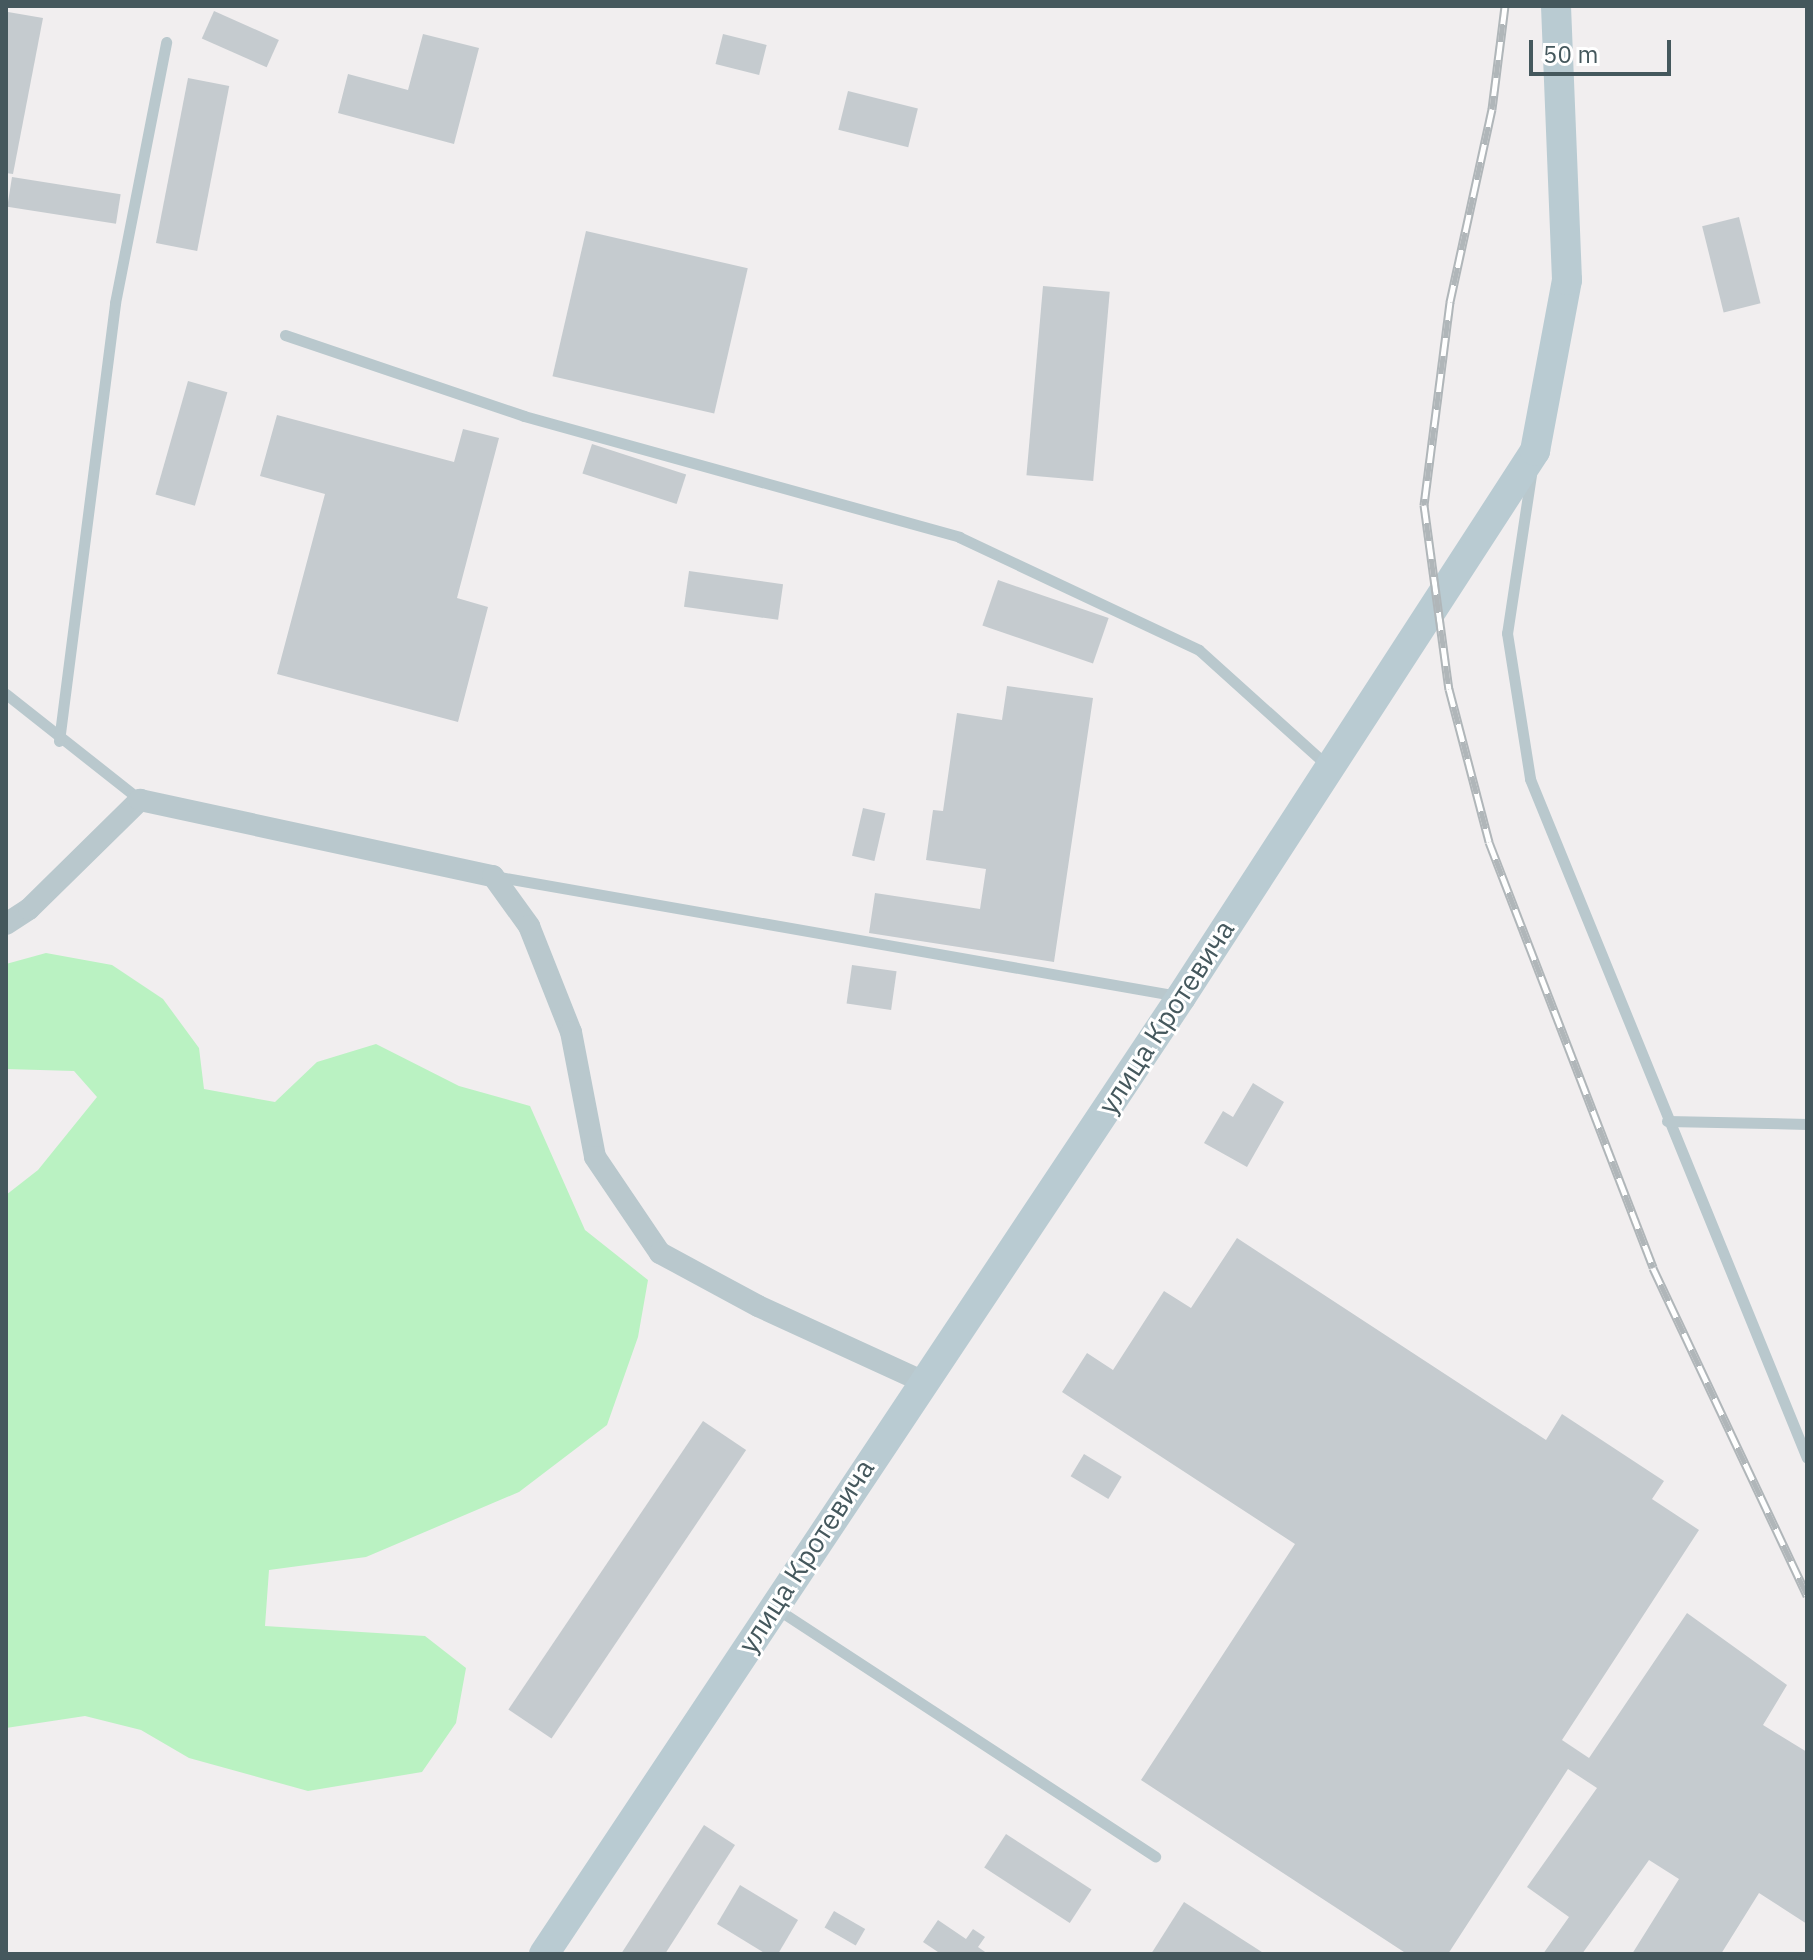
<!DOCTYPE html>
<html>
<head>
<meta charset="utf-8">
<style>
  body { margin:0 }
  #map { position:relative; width:1813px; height:1960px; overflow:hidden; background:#f1eeef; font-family:"IBM Plex Sans",sans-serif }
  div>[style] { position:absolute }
  .green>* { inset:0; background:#baf2c2 }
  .building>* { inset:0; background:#c5cbcf; transform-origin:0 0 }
  .lane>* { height:11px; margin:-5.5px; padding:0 5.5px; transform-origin:5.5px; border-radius:5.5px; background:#b9c8cd }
  .street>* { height:22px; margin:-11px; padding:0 11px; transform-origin:11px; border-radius:11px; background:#b9c8cd }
  .secondary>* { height:30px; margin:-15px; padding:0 15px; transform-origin:15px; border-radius:15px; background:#b9cbd2 }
  .rail>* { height:9px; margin-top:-4.5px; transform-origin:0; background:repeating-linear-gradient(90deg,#fff 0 18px,#b0b6b9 0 36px); box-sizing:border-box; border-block:2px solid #b0b6b9 }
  span { translate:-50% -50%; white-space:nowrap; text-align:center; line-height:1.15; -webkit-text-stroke:6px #fff; paint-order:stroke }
  .street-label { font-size:28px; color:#45585d }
  .frame { position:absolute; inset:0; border:8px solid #45585d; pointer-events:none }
  .scale { position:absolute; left:1529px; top:40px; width:142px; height:36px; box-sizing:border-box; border:4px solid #45585d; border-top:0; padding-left:10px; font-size:24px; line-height:28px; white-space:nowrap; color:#45585d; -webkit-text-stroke:6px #fff; paint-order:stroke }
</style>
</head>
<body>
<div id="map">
  <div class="green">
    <i style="clip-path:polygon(46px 953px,112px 965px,163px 999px,199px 1048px,204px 1089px,275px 1102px,317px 1062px,376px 1044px,459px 1086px,530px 1106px,585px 1230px,648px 1280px,638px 1337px,607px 1425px,519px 1492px,366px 1557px,269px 1570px,265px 1626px,425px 1636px,466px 1668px,456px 1723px,422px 1772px,308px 1791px,189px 1758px,141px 1730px,85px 1716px,6px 1728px,6px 1195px,38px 1170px,97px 1097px,74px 1071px,6px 1069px,6px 964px)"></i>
  </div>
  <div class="building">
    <i style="left:214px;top:11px;width:71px;height:30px;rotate:24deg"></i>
    <i style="clip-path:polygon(8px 12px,43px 18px,13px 174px,6px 173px)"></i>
    <i style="clip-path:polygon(423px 34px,479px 48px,454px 144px,338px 113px,348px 74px,408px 90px)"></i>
    <i style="left:723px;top:34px;width:45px;height:31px;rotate:14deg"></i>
    <i style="left:188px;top:78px;width:42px;height:168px;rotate:11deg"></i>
    <i style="left:848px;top:91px;width:72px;height:40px;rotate:14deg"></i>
    <i style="left:12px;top:177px;width:110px;height:30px;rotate:9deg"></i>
    <i style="left:1739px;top:217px;width:89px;height:38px;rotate:76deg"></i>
    <i style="left:586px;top:231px;width:166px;height:149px;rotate:13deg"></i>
    <i style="left:1043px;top:286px;width:67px;height:190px;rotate:5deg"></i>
    <i style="left:188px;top:381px;width:41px;height:118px;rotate:16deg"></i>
    <i style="clip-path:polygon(277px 415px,454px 462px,463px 429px,499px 438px,457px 598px,488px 607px,458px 722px,277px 674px,325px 494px,260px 476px)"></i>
    <i style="left:592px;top:444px;width:99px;height:31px;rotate:18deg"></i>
    <i style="left:689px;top:571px;width:95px;height:36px;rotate:8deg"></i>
    <i style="left:998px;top:580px;width:117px;height:48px;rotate:19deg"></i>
    <i style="clip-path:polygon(1007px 686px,1093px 698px,1054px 962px,869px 933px,875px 893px,980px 909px,986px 869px,926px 860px,933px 810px,943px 811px,957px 713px,1002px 720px)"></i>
    <i style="left:863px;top:808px;width:23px;height:49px;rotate:13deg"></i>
    <i style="left:852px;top:965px;width:45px;height:39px;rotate:8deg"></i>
    <i style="clip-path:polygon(1253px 1083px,1284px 1102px,1247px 1167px,1204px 1143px,1223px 1111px,1233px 1117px)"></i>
    <i style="clip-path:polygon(1237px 1238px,1546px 1440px,1562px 1414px,1664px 1481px,1652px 1499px,1699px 1530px,1562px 1740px,1589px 1758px,1687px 1613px,1787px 1685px,1763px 1725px,1807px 1752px,1807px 1924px,1759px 1893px,1721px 1954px,1632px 1954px,1679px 1879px,1649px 1860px,1582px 1954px,1543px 1954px,1569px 1917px,1527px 1887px,1597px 1788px,1568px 1769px,1448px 1954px,1407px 1954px,1141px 1780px,1295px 1544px,1062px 1392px,1087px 1353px,1113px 1370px,1164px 1291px,1191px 1308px)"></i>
    <i style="left:703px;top:1421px;width:52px;height:348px;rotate:34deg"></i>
    <i style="left:1084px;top:1454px;width:44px;height:26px;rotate:31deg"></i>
    <i style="clip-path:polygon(704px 1825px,735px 1845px,665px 1954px,621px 1954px)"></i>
    <i style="left:1006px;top:1834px;width:102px;height:40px;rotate:33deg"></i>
    <i style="clip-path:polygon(740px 1885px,798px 1920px,778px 1954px,766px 1954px,717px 1924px)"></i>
    <i style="clip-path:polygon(1184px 1902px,1265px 1954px,1151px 1954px)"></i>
    <i style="left:834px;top:1911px;width:36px;height:19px;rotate:30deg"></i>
    <i style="clip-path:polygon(938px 1920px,966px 1939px,973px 1929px,985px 1937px,978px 1947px,988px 1954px,941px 1954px,923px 1942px)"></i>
  </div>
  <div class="lane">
    <i style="left:285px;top:335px;width:252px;rotate:18.7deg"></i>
    <i style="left:524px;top:416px;width:452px;rotate:15.5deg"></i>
    <i style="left:959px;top:537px;width:265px;rotate:25.2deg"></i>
    <i style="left:1199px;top:650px;width:173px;rotate:42deg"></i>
    <i style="left:1531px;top:475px;width:160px;rotate:98.6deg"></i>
    <i style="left:1507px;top:633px;width:148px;rotate:81deg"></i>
    <i style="left:1530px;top:779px;width:733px;rotate:67.81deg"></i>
    <i style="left:6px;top:694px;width:171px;rotate:38.3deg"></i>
    <i style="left:59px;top:741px;width:442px;rotate:-82.7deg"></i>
    <i style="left:115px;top:303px;width:266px;rotate:-78.9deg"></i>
    <i style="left:494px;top:876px;width:694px;rotate:9.95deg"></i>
    <i style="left:1667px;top:1121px;width:140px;rotate:1.2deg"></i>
    <i style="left:777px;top:1609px;width:452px;rotate:33.2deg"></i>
  </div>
  <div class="street">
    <i style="left:6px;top:924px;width:27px;rotate:-33deg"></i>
    <i style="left:29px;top:909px;width:156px;rotate:-44.5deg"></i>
    <i style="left:140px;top:800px;width:361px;rotate:12.2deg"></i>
    <i style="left:493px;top:876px;width:62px;rotate:54.2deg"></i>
    <i style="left:529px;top:926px;width:114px;rotate:68.4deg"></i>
    <i style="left:571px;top:1032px;width:127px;rotate:79.1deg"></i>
    <i style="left:595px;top:1157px;width:116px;rotate:55.9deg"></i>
    <i style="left:660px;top:1253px;width:111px;rotate:28.4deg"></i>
    <i style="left:758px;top:1306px;width:180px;rotate:24.6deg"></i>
  </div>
  <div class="secondary">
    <i style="left:544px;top:1954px;width:1150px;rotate:-56.35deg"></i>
    <i style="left:1181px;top:997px;width:651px;rotate:-57.04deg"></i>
    <i style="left:1535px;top:451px;width:174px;rotate:-79.4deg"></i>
    <i style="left:1567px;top:280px;width:274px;rotate:-92.3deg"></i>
  </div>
  <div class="rail">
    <i style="left:1505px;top:6px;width:104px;rotate:97.2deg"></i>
    <i style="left:1492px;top:109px;width:198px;rotate:102.3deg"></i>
    <i style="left:1450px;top:302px;width:205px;rotate:97.3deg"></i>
    <i style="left:1424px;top:505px;width:186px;rotate:82.3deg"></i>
    <i style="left:1449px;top:689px;width:158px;rotate:75.3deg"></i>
    <i style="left:1489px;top:842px;width:456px;rotate:68.9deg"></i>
    <i style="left:1653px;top:1268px;width:362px;rotate:64.8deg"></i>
  </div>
  <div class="street-label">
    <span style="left:1166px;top:1017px;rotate:-57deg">улица Кротевича</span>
    <span style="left:806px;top:1556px;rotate:-57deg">улица Кротевича</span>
  </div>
  <div class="frame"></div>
  <div class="scale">50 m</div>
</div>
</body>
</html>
